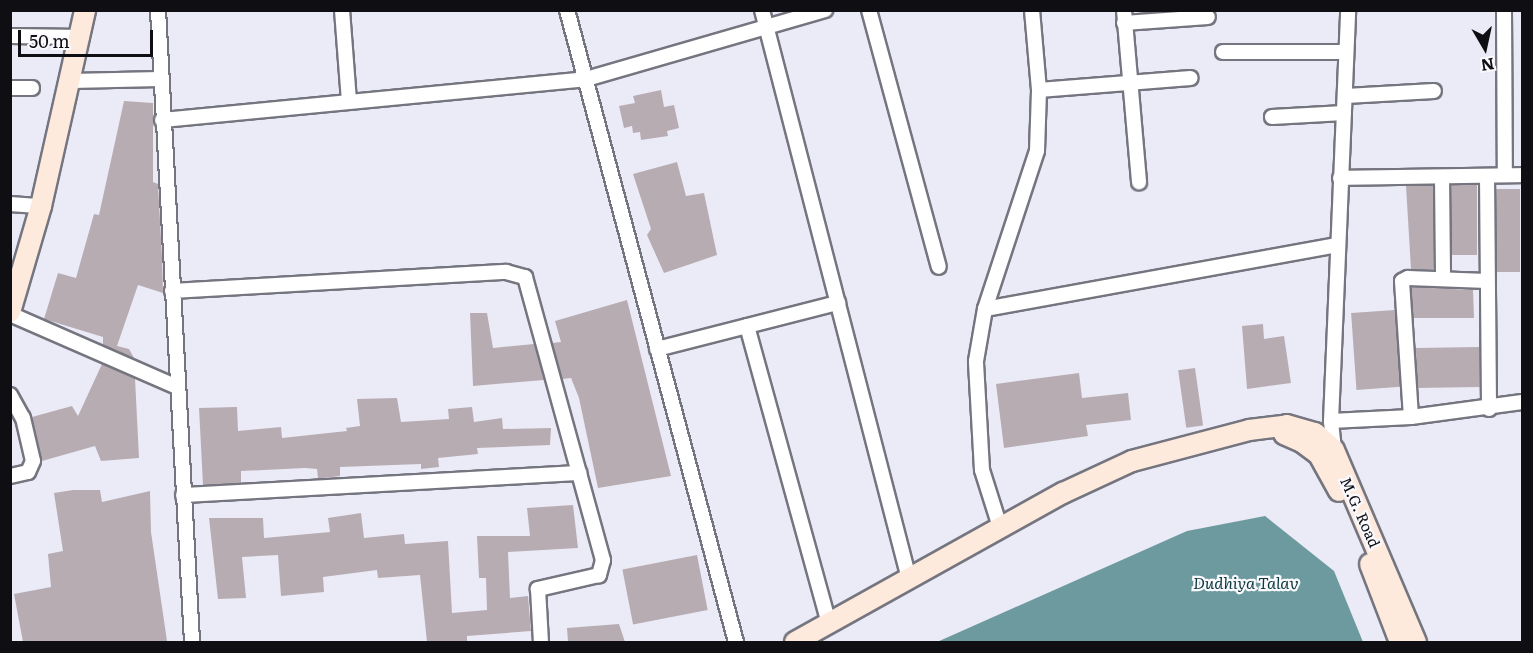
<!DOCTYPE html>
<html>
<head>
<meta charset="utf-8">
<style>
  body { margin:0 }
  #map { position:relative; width:1533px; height:653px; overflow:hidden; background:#ebebf7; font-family:Literata,serif }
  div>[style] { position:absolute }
  .water>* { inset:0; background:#6d9a9e }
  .building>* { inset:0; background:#b8acb3; transform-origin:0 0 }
  .roads { filter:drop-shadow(2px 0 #75757f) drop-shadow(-2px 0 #75757f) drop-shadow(0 2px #75757f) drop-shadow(0 -2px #75757f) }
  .minor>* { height:14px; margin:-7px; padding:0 7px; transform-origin:7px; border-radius:7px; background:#fff }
  .secondary>* { height:20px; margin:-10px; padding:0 10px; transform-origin:10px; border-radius:10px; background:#fee9dd }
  span { translate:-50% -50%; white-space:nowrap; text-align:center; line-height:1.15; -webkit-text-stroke:4.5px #f9f9fe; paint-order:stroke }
  .street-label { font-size:15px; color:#0f0f13 }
  .water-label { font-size:16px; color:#0b383c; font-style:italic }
  .frame { position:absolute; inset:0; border:12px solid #0f0f13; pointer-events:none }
  .north { position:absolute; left:1455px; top:18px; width:60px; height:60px; -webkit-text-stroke:4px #f9f9fe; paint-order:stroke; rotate:171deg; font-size:16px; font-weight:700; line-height:24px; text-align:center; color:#0f0f13 }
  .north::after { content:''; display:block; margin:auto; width:21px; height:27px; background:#0f0f13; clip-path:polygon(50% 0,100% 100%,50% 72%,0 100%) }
  .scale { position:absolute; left:18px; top:30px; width:135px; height:27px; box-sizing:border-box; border:3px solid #0f0f13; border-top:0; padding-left:8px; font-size:18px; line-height:21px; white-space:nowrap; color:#0f0f13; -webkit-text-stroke:4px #f9f9fe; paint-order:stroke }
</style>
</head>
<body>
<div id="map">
  <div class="water">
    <i style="clip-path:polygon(1265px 516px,1334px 571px,1363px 642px,937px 642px,1187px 531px)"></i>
  </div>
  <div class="building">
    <i style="clip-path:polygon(661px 90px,664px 107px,674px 105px,679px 128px,667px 131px,668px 136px,641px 140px,640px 132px,633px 133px,632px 126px,624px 128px,619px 106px,635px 103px,633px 96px)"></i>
    <i style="clip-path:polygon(124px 101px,153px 103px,153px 182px,158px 184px,162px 257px,163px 293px,138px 285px,117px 346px,129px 349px,134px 358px,103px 345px,103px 337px,44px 319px,58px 273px,76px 278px,94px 214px,99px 215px)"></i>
    <i style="clip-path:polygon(677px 162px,686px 196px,704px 193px,717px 255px,664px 273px,647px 235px,651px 229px,633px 174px)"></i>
    <i style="clip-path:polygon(1433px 185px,1434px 270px,1411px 269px,1406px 186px)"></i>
    <i style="left:1451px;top:185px;width:26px;height:70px"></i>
    <i style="left:1496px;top:189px;width:24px;height:83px"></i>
    <i style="clip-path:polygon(1411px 287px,1473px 290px,1474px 318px,1413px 318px)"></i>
    <i style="clip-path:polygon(627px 300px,671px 476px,598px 488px,579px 398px,571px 378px,562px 379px,552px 343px,561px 342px,555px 321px)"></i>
    <i style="left:1395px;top:310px;width:77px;height:44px;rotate:86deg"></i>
    <i style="clip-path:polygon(470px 313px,487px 313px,493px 348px,534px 344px,544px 380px,473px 386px)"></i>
    <i style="clip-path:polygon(1263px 324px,1264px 339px,1284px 336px,1291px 383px,1247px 389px,1242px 326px)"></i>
    <i style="left:1479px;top:347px;width:40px;height:63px;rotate:89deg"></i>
    <i style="clip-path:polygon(102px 364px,135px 378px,139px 458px,101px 461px,95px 446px,42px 461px,32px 417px,72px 406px,78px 416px)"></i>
    <i style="left:1195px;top:368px;width:58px;height:17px;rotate:82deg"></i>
    <i style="clip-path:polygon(1079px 373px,1082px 398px,1128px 393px,1131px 420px,1086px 425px,1088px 436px,1004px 448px,996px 384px)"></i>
    <i style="clip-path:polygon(397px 398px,401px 422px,449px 419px,448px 409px,472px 407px,474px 422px,502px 418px,503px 429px,551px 428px,550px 445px,477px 448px,478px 454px,438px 458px,439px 467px,421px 469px,421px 464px,340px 467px,340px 476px,324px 478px,318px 478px,317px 469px,305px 468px,241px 471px,241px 483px,203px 485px,199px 408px,237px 407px,238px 431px,281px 427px,282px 438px,347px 431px,346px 428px,360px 426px,357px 399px)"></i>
    <i style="clip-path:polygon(73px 490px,100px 490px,102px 502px,150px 491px,151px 532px,167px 641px,23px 642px,14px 594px,51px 587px,48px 554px,63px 551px,54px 493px)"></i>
    <i style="clip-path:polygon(573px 505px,578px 548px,508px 552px,510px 598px,528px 596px,531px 631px,467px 636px,467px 642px,427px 642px,420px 575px,378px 578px,377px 570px,323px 577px,324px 592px,281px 596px,278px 555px,242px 557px,246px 598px,218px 599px,209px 518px,263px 518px,264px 538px,330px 532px,328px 518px,361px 513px,364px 538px,404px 534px,405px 544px,448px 541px,452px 613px,487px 610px,486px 578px,479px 578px,477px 536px,530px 536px,527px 508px)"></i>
    <i style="left:697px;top:555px;width:56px;height:76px;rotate:79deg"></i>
    <i style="clip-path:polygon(619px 624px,625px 642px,568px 642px,567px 628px)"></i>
  </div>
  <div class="roads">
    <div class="minor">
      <i style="left:158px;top:10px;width:633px;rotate:86.92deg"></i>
      <i style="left:342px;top:10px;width:92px;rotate:85.6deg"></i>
      <i style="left:567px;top:10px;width:654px;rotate:75.03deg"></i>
      <i style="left:762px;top:10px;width:588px;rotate:75.51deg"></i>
      <i style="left:869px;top:10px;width:266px;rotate:74.8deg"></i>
      <i style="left:1124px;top:10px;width:173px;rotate:85deg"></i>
      <i style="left:1504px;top:10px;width:165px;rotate:89.7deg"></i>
      <i style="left:1124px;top:23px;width:84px;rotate:-4.1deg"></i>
      <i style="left:10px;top:36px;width:72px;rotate:0.8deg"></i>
      <i style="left:1223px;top:52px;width:123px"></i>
      <i style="left:71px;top:81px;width:89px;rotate:-1.3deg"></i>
      <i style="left:10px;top:88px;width:22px"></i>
      <i style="left:1039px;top:90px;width:152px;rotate:-4.5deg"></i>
      <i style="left:1346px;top:96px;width:88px;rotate:-3.3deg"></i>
      <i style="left:1272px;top:117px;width:72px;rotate:-3.2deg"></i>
      <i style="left:162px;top:120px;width:426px;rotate:-5.5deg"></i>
      <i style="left:586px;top:79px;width:249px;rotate:-16.1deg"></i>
      <i style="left:1487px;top:176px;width:233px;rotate:89.5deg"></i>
      <i style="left:1442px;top:177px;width:102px;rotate:89.4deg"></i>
      <i style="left:1340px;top:178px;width:182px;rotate:-0.9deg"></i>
      <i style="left:10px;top:204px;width:31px;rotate:4deg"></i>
      <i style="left:172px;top:291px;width:335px;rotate:-3.3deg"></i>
      <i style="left:506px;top:272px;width:20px;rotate:15deg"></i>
      <i style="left:525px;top:277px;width:294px;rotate:74.6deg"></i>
      <i style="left:603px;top:560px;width:16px;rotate:105deg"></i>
      <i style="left:599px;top:575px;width:63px;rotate:167.1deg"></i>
      <i style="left:538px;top:589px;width:53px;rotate:86.8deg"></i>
      <i style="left:985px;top:309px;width:358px;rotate:-10.3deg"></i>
      <i style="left:10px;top:314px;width:182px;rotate:23.6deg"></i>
      <i style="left:747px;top:326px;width:309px;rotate:74.6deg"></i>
      <i style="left:657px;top:349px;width:187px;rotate:-14.3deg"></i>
      <i style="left:10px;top:395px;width:26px;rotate:61deg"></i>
      <i style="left:23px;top:418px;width:44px;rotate:76.9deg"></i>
      <i style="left:33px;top:461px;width:12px;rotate:114deg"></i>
      <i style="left:28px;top:472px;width:18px;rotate:167deg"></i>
      <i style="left:1411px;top:417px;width:136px;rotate:-93.8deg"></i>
      <i style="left:1402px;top:281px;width:7px;rotate:-27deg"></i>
      <i style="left:1408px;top:278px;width:79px;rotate:2.2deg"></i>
      <i style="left:1331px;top:421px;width:80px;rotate:-2.9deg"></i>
      <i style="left:1411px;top:417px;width:112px;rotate:-7.7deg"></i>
      <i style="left:1334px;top:450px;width:29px;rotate:-96deg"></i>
      <i style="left:1331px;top:421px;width:411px;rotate:-87.6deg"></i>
      <i style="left:183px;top:495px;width:397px;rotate:-3.2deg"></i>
      <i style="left:1000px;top:527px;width:60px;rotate:-107.5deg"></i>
      <i style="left:982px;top:470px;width:109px;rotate:-93.2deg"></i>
      <i style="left:976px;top:361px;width:53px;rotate:-80.2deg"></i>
      <i style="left:985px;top:309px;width:166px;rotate:-71.8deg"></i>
      <i style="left:1037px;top:151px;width:61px;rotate:-88.1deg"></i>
      <i style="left:1039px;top:90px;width:80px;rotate:-95deg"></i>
    </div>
    <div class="secondary">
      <i style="left:10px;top:312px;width:110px;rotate:-73.7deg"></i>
      <i style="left:41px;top:206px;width:201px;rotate:-77.3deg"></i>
      <i style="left:1284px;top:434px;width:20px;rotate:24deg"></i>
      <i style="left:1302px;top:442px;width:21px;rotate:37deg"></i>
      <i style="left:1319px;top:455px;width:41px;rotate:60.9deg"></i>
      <i style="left:1370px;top:564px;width:84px;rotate:69deg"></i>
      <i style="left:795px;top:642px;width:307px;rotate:-29.1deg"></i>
      <i style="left:1063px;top:493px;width:76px;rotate:-24.9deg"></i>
      <i style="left:1132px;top:461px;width:121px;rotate:-14.8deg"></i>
      <i style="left:1249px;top:430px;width:38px;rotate:-7deg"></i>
      <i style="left:1287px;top:425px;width:29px;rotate:16deg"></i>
      <i style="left:1315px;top:433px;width:25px;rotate:42deg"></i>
      <i style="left:1334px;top:450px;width:209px;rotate:66.9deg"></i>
    </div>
  </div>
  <div class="street-label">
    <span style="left:1361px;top:512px;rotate:66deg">M.G. Road</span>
  </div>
  <div class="water-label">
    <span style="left:1246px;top:582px">Dudhiya Talav</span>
  </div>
  <div class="frame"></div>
  <div class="north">N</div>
  <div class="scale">50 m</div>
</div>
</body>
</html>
